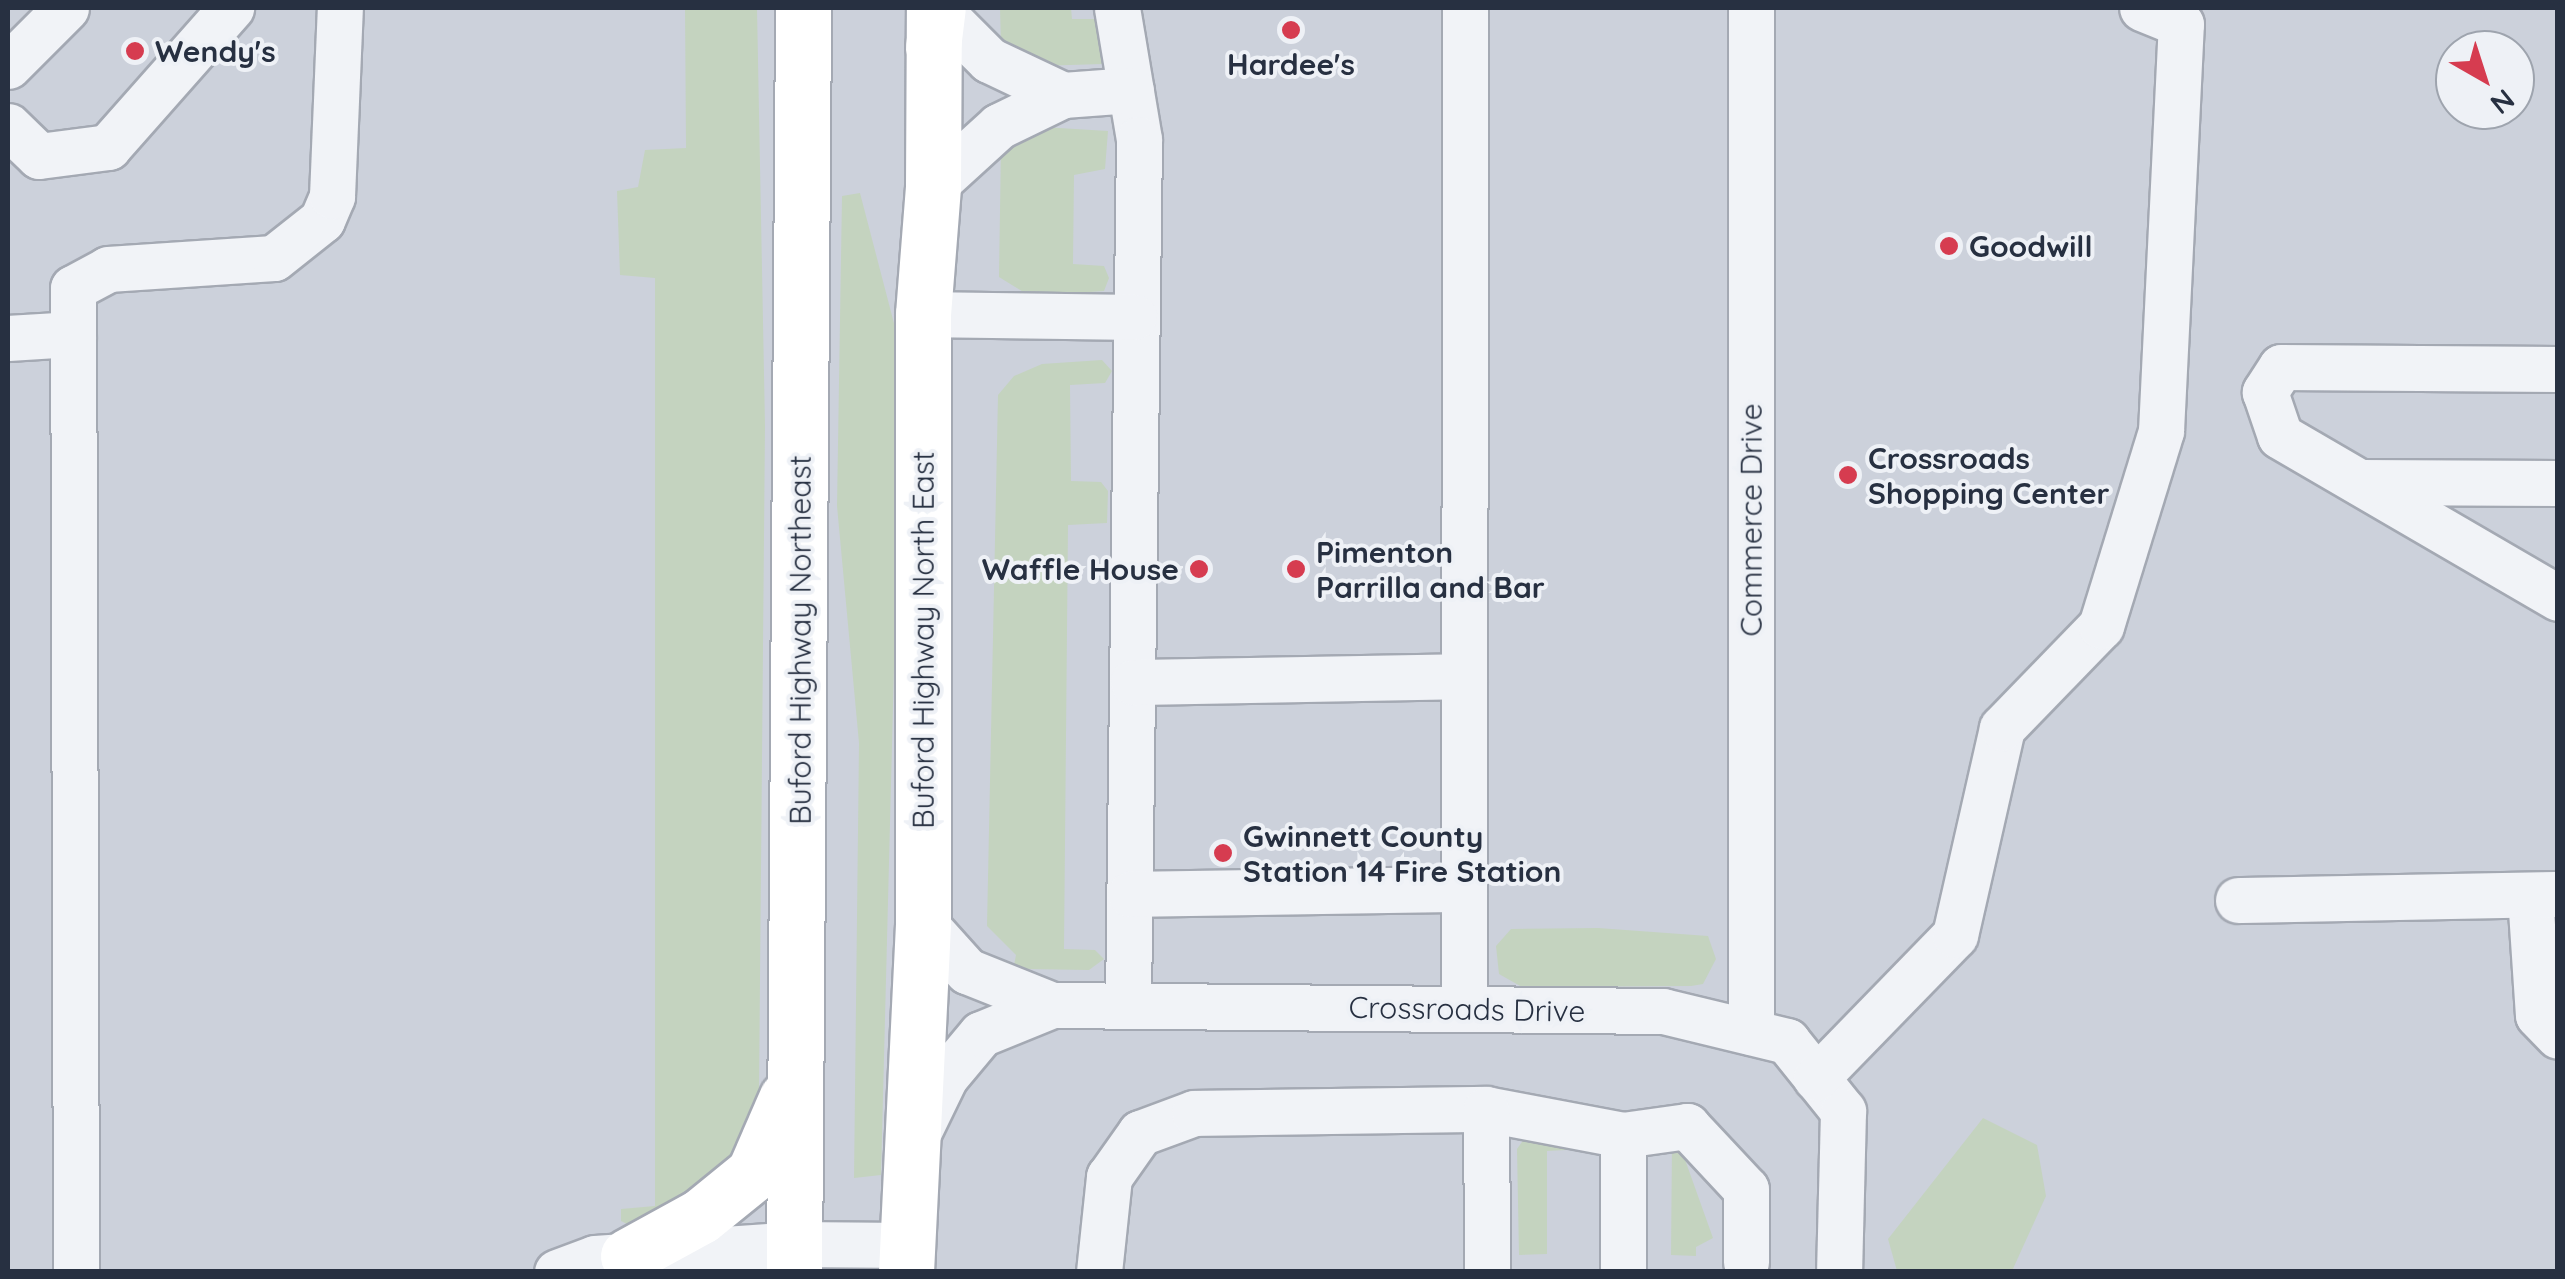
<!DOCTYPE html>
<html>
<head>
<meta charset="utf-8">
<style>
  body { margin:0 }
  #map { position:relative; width:2565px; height:1279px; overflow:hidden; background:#dfe2e9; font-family:Quicksand,sans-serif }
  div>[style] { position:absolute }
  .built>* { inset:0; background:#ccd1db }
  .green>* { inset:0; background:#c4d3bf }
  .roads { filter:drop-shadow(2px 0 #a4a9b3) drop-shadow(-2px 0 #a4a9b3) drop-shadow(0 2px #a4a9b3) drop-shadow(0 -2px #a4a9b3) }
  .minor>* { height:45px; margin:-22.5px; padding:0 22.5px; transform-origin:22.5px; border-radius:22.5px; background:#f1f3f7 }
  .major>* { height:55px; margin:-27.5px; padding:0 27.5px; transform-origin:27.5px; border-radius:27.5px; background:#fff }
  .highway>* { height:55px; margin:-27.5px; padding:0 27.5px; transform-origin:27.5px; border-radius:27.5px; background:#fff }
  .dots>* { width:28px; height:28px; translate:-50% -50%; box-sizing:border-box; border:5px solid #eef1f6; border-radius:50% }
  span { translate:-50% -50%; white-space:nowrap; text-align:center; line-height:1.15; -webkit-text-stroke:8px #eef1f6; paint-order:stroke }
  .poi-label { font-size:30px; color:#273041; font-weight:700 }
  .left { translate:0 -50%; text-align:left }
  .right { translate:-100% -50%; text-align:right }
  .street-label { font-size:30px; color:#273041 }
  .frame { position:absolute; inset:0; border:10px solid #273041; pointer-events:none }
  .north { position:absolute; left:2435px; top:30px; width:100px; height:100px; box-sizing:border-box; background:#eef1f6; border:2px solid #9ea4ae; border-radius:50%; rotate:141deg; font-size:28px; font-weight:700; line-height:40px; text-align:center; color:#273041 }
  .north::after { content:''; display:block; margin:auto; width:35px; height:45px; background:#d63c50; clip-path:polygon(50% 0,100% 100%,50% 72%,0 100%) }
</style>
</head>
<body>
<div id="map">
  <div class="built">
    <i style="clip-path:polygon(evenodd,8px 8px,2557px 8px,2557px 1271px,8px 1271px,8px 8px,2455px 50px,2515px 50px,2515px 110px,2455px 110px,2455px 50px)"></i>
  </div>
  <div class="green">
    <i style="clip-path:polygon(685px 8px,757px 8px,765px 426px,759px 1091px,724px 1176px,629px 1225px,621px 1221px,621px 1209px,655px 1206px,655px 278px,620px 275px,617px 191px,638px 187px,645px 150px,686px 148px)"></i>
    <i style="clip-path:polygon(1000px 8px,1071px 8px,1072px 19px,1102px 19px,1102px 64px,1037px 66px,1001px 45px)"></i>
    <i style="clip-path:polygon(1026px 126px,1108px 131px,1105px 169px,1074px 175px,1073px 264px,1104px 266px,1109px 278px,1104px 291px,1030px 296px,999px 277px,1001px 145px)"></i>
    <i style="clip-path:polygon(860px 193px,902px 354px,881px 1175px,854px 1178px,859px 743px,837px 506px,842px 196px)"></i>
    <i style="clip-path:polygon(1102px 360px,1112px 371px,1105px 383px,1070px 385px,1071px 481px,1101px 482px,1108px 491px,1107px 523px,1068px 525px,1064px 949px,1095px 950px,1104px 959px,1089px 970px,1027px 969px,1014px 965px,1016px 955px,987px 926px,998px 395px,1014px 376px,1042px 364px)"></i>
    <i style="clip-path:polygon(1598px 928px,1708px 936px,1716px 959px,1703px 984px,1691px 986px,1522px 987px,1499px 974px,1496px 946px,1511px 929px)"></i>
    <i style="clip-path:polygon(1983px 1118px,2037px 1145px,2046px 1196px,2012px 1271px,1897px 1271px,1888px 1239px)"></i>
    <i style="clip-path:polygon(1524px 1139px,1585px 1149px,1547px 1151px,1547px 1254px,1519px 1255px,1517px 1149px)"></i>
    <i style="clip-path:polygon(1678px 1140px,1713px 1238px,1696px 1247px,1696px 1256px,1671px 1255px,1672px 1144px)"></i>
  </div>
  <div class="roads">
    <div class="minor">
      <i style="left:1117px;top:8px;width:133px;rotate:80.5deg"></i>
      <i style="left:1139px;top:139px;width:867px;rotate:90.73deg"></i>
      <i style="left:938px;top:9px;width:72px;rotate:45deg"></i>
      <i style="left:989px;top:60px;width:82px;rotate:25.3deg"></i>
      <i style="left:8px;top:66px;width:82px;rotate:-45deg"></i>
      <i style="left:8px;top:126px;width:43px;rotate:44.1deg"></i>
      <i style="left:39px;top:156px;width:70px;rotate:-7.4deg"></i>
      <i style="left:108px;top:147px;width:186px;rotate:-48.5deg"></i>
      <i style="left:933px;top:186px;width:89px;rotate:-42.3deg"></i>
      <i style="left:999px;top:126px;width:71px;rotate:-25.8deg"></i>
      <i style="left:1063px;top:95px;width:68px;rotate:-4.2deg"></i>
      <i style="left:923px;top:314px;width:211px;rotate:0.8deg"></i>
      <i style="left:8px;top:338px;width:65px;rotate:-3.5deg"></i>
      <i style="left:2558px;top:369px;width:277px;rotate:-179.6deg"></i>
      <i style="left:2281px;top:367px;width:30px;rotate:123deg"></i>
      <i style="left:2265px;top:392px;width:46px;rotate:71.2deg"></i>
      <i style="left:2280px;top:436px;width:322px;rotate:30.2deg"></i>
      <i style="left:2360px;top:482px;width:198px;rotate:0.3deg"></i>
      <i style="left:1133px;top:682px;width:331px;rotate:-1deg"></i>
      <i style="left:1130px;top:894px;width:334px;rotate:-0.9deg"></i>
      <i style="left:2530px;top:895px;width:120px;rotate:86.2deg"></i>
      <i style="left:2538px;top:1015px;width:29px;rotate:46deg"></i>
      <i style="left:2238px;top:900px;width:320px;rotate:-1.1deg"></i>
      <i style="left:923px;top:922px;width:66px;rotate:48.1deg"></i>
      <i style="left:967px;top:971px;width:92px;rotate:21.8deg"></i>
      <i style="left:1052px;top:1005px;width:611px;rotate:0.56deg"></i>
      <i style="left:1663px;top:1011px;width:128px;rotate:13.6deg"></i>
      <i style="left:1787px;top:1041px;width:90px;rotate:51.3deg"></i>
      <i style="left:1843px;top:1111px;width:161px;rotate:91.4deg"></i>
      <i style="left:1464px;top:1009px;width:1001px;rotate:-89.94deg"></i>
      <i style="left:1751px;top:1032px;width:1024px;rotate:-90deg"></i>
      <i style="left:1816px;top:1078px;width:199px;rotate:-45.8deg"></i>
      <i style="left:1955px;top:935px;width:212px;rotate:-77.2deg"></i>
      <i style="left:2002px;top:728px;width:142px;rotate:-45.9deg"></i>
      <i style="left:2101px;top:626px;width:204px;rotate:-72.9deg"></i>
      <i style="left:2161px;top:431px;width:407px;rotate:-87.2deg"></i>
      <i style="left:2181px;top:24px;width:42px;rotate:-157.7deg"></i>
      <i style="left:1486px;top:1109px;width:139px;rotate:10.7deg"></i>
      <i style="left:1623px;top:1135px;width:65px;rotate:-8deg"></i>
      <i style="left:1687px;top:1126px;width:86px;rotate:46.9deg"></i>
      <i style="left:1746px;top:1189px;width:73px;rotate:90deg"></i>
      <i style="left:917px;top:1135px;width:64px;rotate:-64.2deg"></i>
      <i style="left:945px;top:1077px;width:56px;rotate:-50.1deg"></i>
      <i style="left:981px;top:1034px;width:77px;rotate:-22.2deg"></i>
      <i style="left:76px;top:1272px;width:984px;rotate:-90.17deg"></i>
      <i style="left:73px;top:288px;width:40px;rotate:-28deg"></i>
      <i style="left:108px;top:269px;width:166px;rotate:-3.8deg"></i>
      <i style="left:274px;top:258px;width:61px;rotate:-38.4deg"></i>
      <i style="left:322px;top:220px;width:26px;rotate:-67deg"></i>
      <i style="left:332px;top:196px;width:188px;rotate:-87.6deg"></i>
      <i style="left:557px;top:1272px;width:40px;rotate:-20.2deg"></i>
      <i style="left:595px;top:1258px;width:199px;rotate:-4deg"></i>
      <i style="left:794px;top:1244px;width:113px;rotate:0.5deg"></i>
      <i style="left:1099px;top:1272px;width:96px;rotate:-84deg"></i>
      <i style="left:1109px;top:1177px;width:54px;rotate:-54.8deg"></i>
      <i style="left:1140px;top:1133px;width:58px;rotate:-20.3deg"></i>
      <i style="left:1194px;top:1113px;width:292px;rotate:-0.8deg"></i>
      <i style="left:1486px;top:1109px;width:163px;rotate:89.6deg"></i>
      <i style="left:1623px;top:1272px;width:137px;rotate:-90deg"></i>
    </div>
    <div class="major">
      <i style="left:628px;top:1256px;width:83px;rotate:-28.7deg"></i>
      <i style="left:701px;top:1216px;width:68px;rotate:-39.1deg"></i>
      <i style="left:754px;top:1173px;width:81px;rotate:-66.6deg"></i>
      <i style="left:794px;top:1272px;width:1264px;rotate:-89.59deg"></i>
      <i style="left:906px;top:1272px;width:350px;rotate:-87.2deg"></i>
      <i style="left:923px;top:922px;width:608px;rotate:-90deg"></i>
      <i style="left:923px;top:314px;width:128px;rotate:-85.5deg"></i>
      <i style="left:933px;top:186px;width:178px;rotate:-89.7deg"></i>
    </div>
    <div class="highway">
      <i style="left:933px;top:47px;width:39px;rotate:-83deg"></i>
    </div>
  </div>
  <div class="dots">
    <i style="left:1291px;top:30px;background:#d63c50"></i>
    <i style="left:135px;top:51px;background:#d63c50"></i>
    <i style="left:1949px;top:246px;background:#d63c50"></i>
    <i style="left:1848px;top:475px;background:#d63c50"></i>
    <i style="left:1199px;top:569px;background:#d63c50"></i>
    <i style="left:1296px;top:569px;background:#d63c50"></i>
    <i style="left:1223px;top:853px;background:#d63c50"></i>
  </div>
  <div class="poi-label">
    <span class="left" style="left:155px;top:51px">Wendy's</span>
    <span style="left:1291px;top:64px">Hardee's</span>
    <span class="left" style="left:1969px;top:246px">Goodwill</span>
    <span class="left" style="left:1868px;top:475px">Crossroads<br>Shopping Center</span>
    <span class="left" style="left:1316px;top:569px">Pimenton<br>Parrilla and Bar</span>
    <span class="right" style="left:1179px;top:569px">Waffle House</span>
    <span class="left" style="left:1243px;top:853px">Gwinnett County<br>Station 14 Fire Station</span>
  </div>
  <div class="street-label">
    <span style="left:1751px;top:520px;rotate:-90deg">Commerce Drive</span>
    <span style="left:800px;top:640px;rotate:-90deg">Buford Highway Northeast</span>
    <span style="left:923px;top:640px;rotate:-90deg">Buford Highway North East</span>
    <span style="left:1467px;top:1009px;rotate:1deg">Crossroads Drive</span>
  </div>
  <div class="frame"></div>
  <div class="north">N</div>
</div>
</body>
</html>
